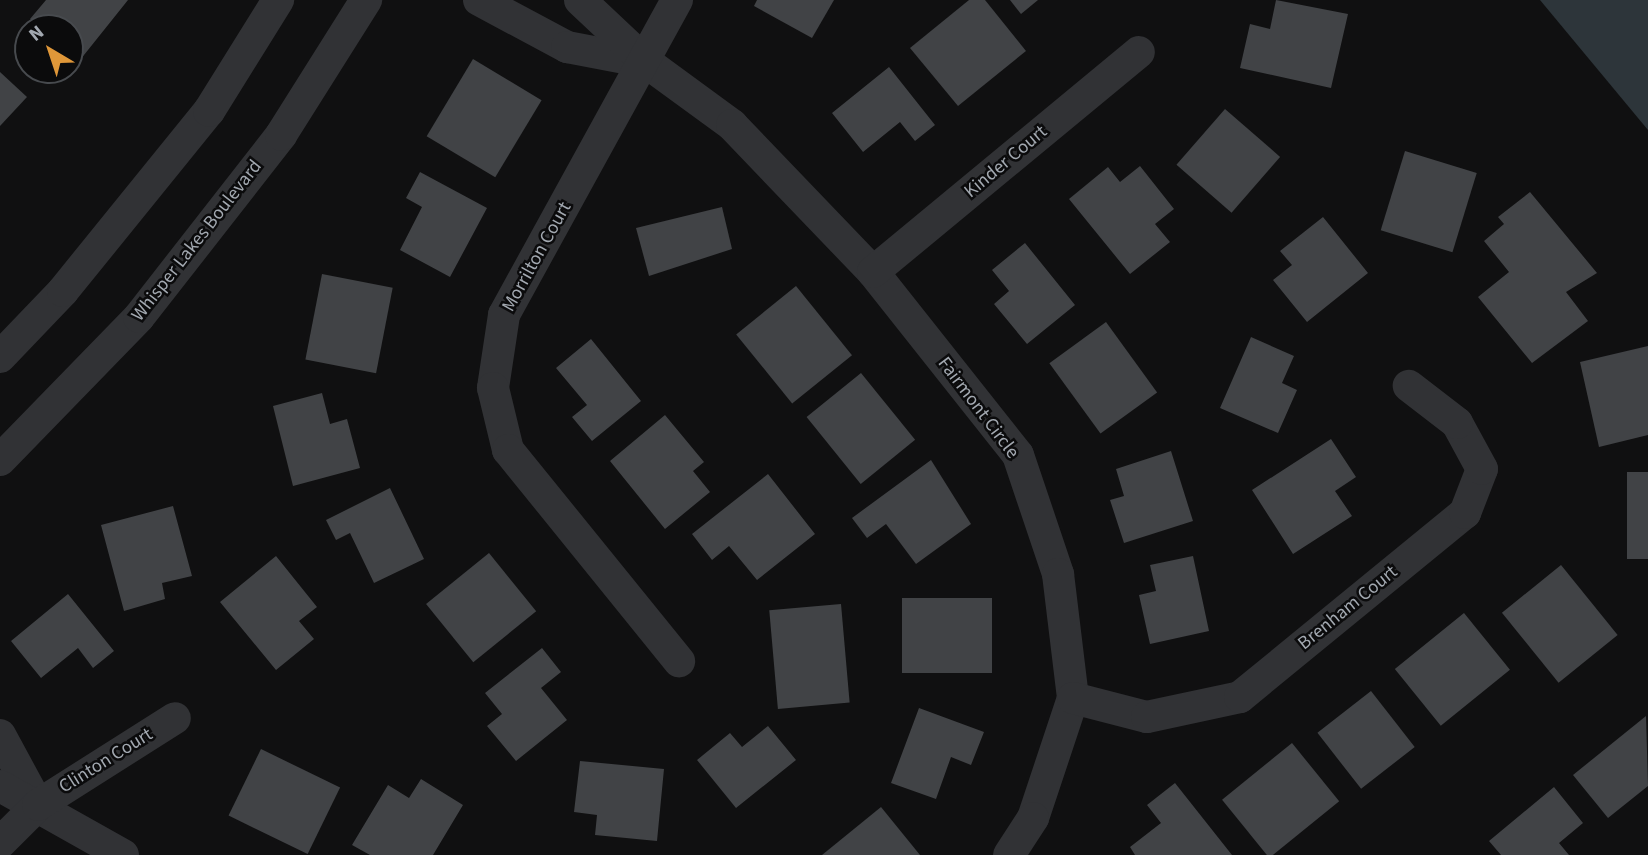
<!DOCTYPE html>
<html>
<head>
<meta charset="utf-8">
<style>
  body { margin:0 }
  #map { position:relative; width:1648px; height:855px; overflow:hidden; background:#101011; font-family:"Source Sans 3",sans-serif }
  div>[style] { position:absolute }
  .water>* { inset:0; background:#2d353a }
  .building>* { inset:0; background:#414346; transform-origin:0 0 }
  .minor>* { height:32px; margin:-16px; padding:0 16px; transform-origin:16px; border-radius:16px; background:#313235 }
  span { translate:-50% -50%; white-space:nowrap; text-align:center; line-height:1.15; -webkit-text-stroke:5px #0b0b0c; paint-order:stroke }
  .street-label { font-size:19px; color:#a2a8b0 }
  .north { position:absolute; left:14px; top:14px; width:70px; height:70px; box-sizing:border-box; background:#0b0b0c; border:2px solid #474a4e; border-radius:50%; rotate:321deg; font-size:19px; font-weight:700; line-height:28px; text-align:center; color:#a2a8b0 }
  .north::after { content:''; display:block; margin:auto; width:24px; height:32px; background:#df9739; clip-path:polygon(50% 0,100% 100%,50% 72%,0 100%) }
</style>
</head>
<body>
<div id="map">
  <div class="water">
    <i style="clip-path:polygon(1540px 0,1648px 0,1648px 130px)"></i>
  </div>
  <div class="building">
    <i style="clip-path:polygon(46px 0,128px 0,80px 60px,70px 51px,70px 28px,41px 28px,30px 19px)"></i>
    <i style="clip-path:polygon(757px 0,834px 0,812px 38px,754px 6px)"></i>
    <i style="clip-path:polygon(969px 0,985px 0,1026px 51px,958px 106px,910px 48px)"></i>
    <i style="clip-path:polygon(1010px 0,1038px 0,1021px 14px)"></i>
    <i style="clip-path:polygon(1276px 0,1348px 14px,1331px 88px,1240px 68px,1250px 24px,1270px 29px)"></i>
    <i style="left:473px;top:59px;width:80px;height:90px;rotate:31deg"></i>
    <i style="clip-path:polygon(889px 67px,935px 125px,915px 141px,900px 122px,863px 152px,832px 113px)"></i>
    <i style="clip-path:polygon(0 72px,27px 97px,0 126px)"></i>
    <i style="left:1225px;top:109px;width:73px;height:74px;rotate:41deg"></i>
    <i style="left:1405px;top:151px;width:75px;height:83px;rotate:17deg"></i>
    <i style="clip-path:polygon(1140px 166px,1174px 209px,1155px 224px,1170px 242px,1130px 274px,1069px 199px,1108px 167px,1120px 182px)"></i>
    <i style="clip-path:polygon(420px 172px,487px 208px,450px 277px,400px 250px,422px 207px,406px 198px)"></i>
    <i style="clip-path:polygon(1530px 192px,1597px 273px,1566px 292px,1588px 321px,1532px 363px,1478px 297px,1509px 272px,1484px 241px,1504px 224px,1498px 217px)"></i>
    <i style="clip-path:polygon(722px 207px,732px 249px,649px 276px,636px 228px)"></i>
    <i style="clip-path:polygon(1323px 217px,1368px 273px,1307px 322px,1273px 280px,1292px 265px,1280px 251px)"></i>
    <i style="clip-path:polygon(1025px 243px,1075px 305px,1027px 344px,994px 304px,1009px 291px,992px 270px)"></i>
    <i style="left:322px;top:274px;width:72px;height:87px;rotate:11deg"></i>
    <i style="left:796px;top:286px;width:89px;height:77px;rotate:51deg"></i>
    <i style="left:1106px;top:322px;width:87px;height:70px;rotate:54deg"></i>
    <i style="clip-path:polygon(1251px 337px,1294px 356px,1282px 383px,1297px 390px,1278px 433px,1220px 408px)"></i>
    <i style="clip-path:polygon(591px 339px,641px 401px,592px 441px,572px 417px,587px 405px,556px 368px)"></i>
    <i style="clip-path:polygon(1648px 346px,1648px 435px,1599px 447px,1580px 362px)"></i>
    <i style="left:861px;top:373px;width:86px;height:70px;rotate:51deg"></i>
    <i style="clip-path:polygon(322px 393px,330px 424px,347px 419px,360px 468px,293px 486px,273px 406px)"></i>
    <i style="clip-path:polygon(665px 415px,704px 462px,693px 471px,710px 492px,665px 529px,610px 461px)"></i>
    <i style="clip-path:polygon(1331px 439px,1356px 477px,1335px 491px,1352px 516px,1293px 554px,1252px 490px)"></i>
    <i style="clip-path:polygon(1171px 451px,1193px 521px,1124px 543px,1110px 500px,1124px 496px,1116px 469px)"></i>
    <i style="clip-path:polygon(931px 460px,971px 524px,916px 564px,886px 524px,867px 538px,852px 518px)"></i>
    <i style="left:1627px;top:472px;width:21px;height:87px"></i>
    <i style="clip-path:polygon(768px 474px,815px 534px,757px 580px,729px 546px,712px 560px,692px 534px)"></i>
    <i style="clip-path:polygon(390px 488px,424px 559px,374px 583px,350px 533px,336px 540px,326px 520px)"></i>
    <i style="clip-path:polygon(173px 506px,192px 576px,162px 583px,165px 599px,124px 611px,101px 525px)"></i>
    <i style="left:489px;top:553px;width:75px;height:81px;rotate:51deg"></i>
    <i style="clip-path:polygon(276px 556px,317px 607px,299px 621px,314px 639px,276px 670px,220px 602px)"></i>
    <i style="clip-path:polygon(1193px 556px,1209px 631px,1150px 644px,1139px 595px,1156px 591px,1150px 565px)"></i>
    <i style="left:1561px;top:565px;width:90px;height:76px;rotate:51deg"></i>
    <i style="clip-path:polygon(68px 594px,114px 651px,93px 668px,78px 648px,41px 678px,11px 641px)"></i>
    <i style="left:992px;top:598px;width:75px;height:90px;rotate:90deg"></i>
    <i style="left:841px;top:604px;width:99px;height:72px;rotate:85deg"></i>
    <i style="left:1464px;top:613px;width:73px;height:89px;rotate:51deg"></i>
    <i style="clip-path:polygon(542px 648px,561px 672px,541px 688px,567px 720px,516px 761px,487px 726px,502px 714px,485px 693px)"></i>
    <i style="left:1371px;top:691px;width:71px;height:68px;rotate:52deg"></i>
    <i style="clip-path:polygon(919px 708px,984px 732px,971px 765px,951px 757px,936px 799px,891px 783px)"></i>
    <i style="clip-path:polygon(1646px 716px,1648px 786px,1608px 818px,1573px 775px)"></i>
    <i style="clip-path:polygon(768px 726px,796px 760px,736px 808px,697px 760px,730px 733px,742px 747px)"></i>
    <i style="left:1292px;top:743px;width:75px;height:90px;rotate:51deg"></i>
    <i style="left:261px;top:749px;width:88px;height:74px;rotate:26deg"></i>
    <i style="clip-path:polygon(580px 761px,664px 769px,657px 841px,595px 835px,597px 815px,574px 812px)"></i>
    <i style="clip-path:polygon(421px 779px,463px 805px,433px 855px,370px 855px,352px 845px,388px 785px,409px 798px)"></i>
    <i style="clip-path:polygon(1175px 783px,1232px 855px,1135px 855px,1130px 847px,1161px 823px,1147px 805px)"></i>
    <i style="clip-path:polygon(1554px 787px,1583px 823px,1559px 843px,1569px 855px,1501px 855px,1489px 841px)"></i>
    <i style="clip-path:polygon(881px 807px,920px 855px,822px 855px)"></i>
  </div>
  <div class="minor">
    <i style="left:479px;top:0;width:100px;rotate:28.1deg"></i>
    <i style="left:567px;top:47px;width:80px;rotate:10.8deg"></i>
    <i style="left:580px;top:0;width:91px;rotate:43.2deg"></i>
    <i style="left:646px;top:62px;width:107px;rotate:36.2deg"></i>
    <i style="left:732px;top:125px;width:204px;rotate:46.2deg"></i>
    <i style="left:873px;top:272px;width:233px;rotate:51.6deg"></i>
    <i style="left:1018px;top:455px;width:126px;rotate:71.4deg"></i>
    <i style="left:1058px;top:574px;width:125px;rotate:83.1deg"></i>
    <i style="left:1073px;top:698px;width:126px;rotate:108.4deg"></i>
    <i style="left:1033px;top:818px;width:44px;rotate:123deg"></i>
    <i style="left:677px;top:0;width:359px;rotate:118.8deg"></i>
    <i style="left:504px;top:315px;width:74px;rotate:98.6deg"></i>
    <i style="left:493px;top:388px;width:64px;rotate:76.4deg"></i>
    <i style="left:508px;top:450px;width:272px;rotate:51deg"></i>
    <i style="left:873px;top:272px;width:345px;rotate:-39.6deg"></i>
    <i style="left:0;top:357px;width:91px;rotate:-46.3deg"></i>
    <i style="left:63px;top:291px;width:232px;rotate:-51deg"></i>
    <i style="left:209px;top:111px;width:131px;rotate:-58.1deg"></i>
    <i style="left:0;top:460px;width:199px;rotate:-45.8deg"></i>
    <i style="left:139px;top:317px;width:231px;rotate:-52deg"></i>
    <i style="left:281px;top:135px;width:160px;rotate:-57.8deg"></i>
    <i style="left:1073px;top:698px;width:76px;rotate:14.4deg"></i>
    <i style="left:1147px;top:717px;width:95px;rotate:-12.1deg"></i>
    <i style="left:1240px;top:697px;width:291px;rotate:-39.3deg"></i>
    <i style="left:1465px;top:513px;width:47px;rotate:-68.9deg"></i>
    <i style="left:1482px;top:469px;width:52px;rotate:-118.5deg"></i>
    <i style="left:1457px;top:423px;width:61px;rotate:-142.4deg"></i>
    <i style="left:0;top:735px;width:80px;rotate:61.5deg"></i>
    <i style="left:0;top:786px;width:141px;rotate:29.3deg"></i>
    <i style="left:0;top:843px;width:54px;rotate:-45deg"></i>
    <i style="left:38px;top:805px;width:162px;rotate:-32.4deg"></i>
  </div>
  <div class="street-label">
    <span style="left:1006px;top:162px;rotate:-40deg">Kinder Court</span>
    <span style="left:197px;top:241px;rotate:-52deg">Whisper Lakes Boulevard</span>
    <span style="left:537px;top:257px;rotate:-61deg">Morrilton Court</span>
    <span style="left:978px;top:408px;rotate:53deg">Fairmont Circle</span>
    <span style="left:1348px;top:608px;rotate:-39deg">Brenham Court</span>
    <span style="left:106px;top:761px;rotate:-32deg">Clinton Court</span>
  </div>
  <div class="north">N</div>
</div>
</body>
</html>
